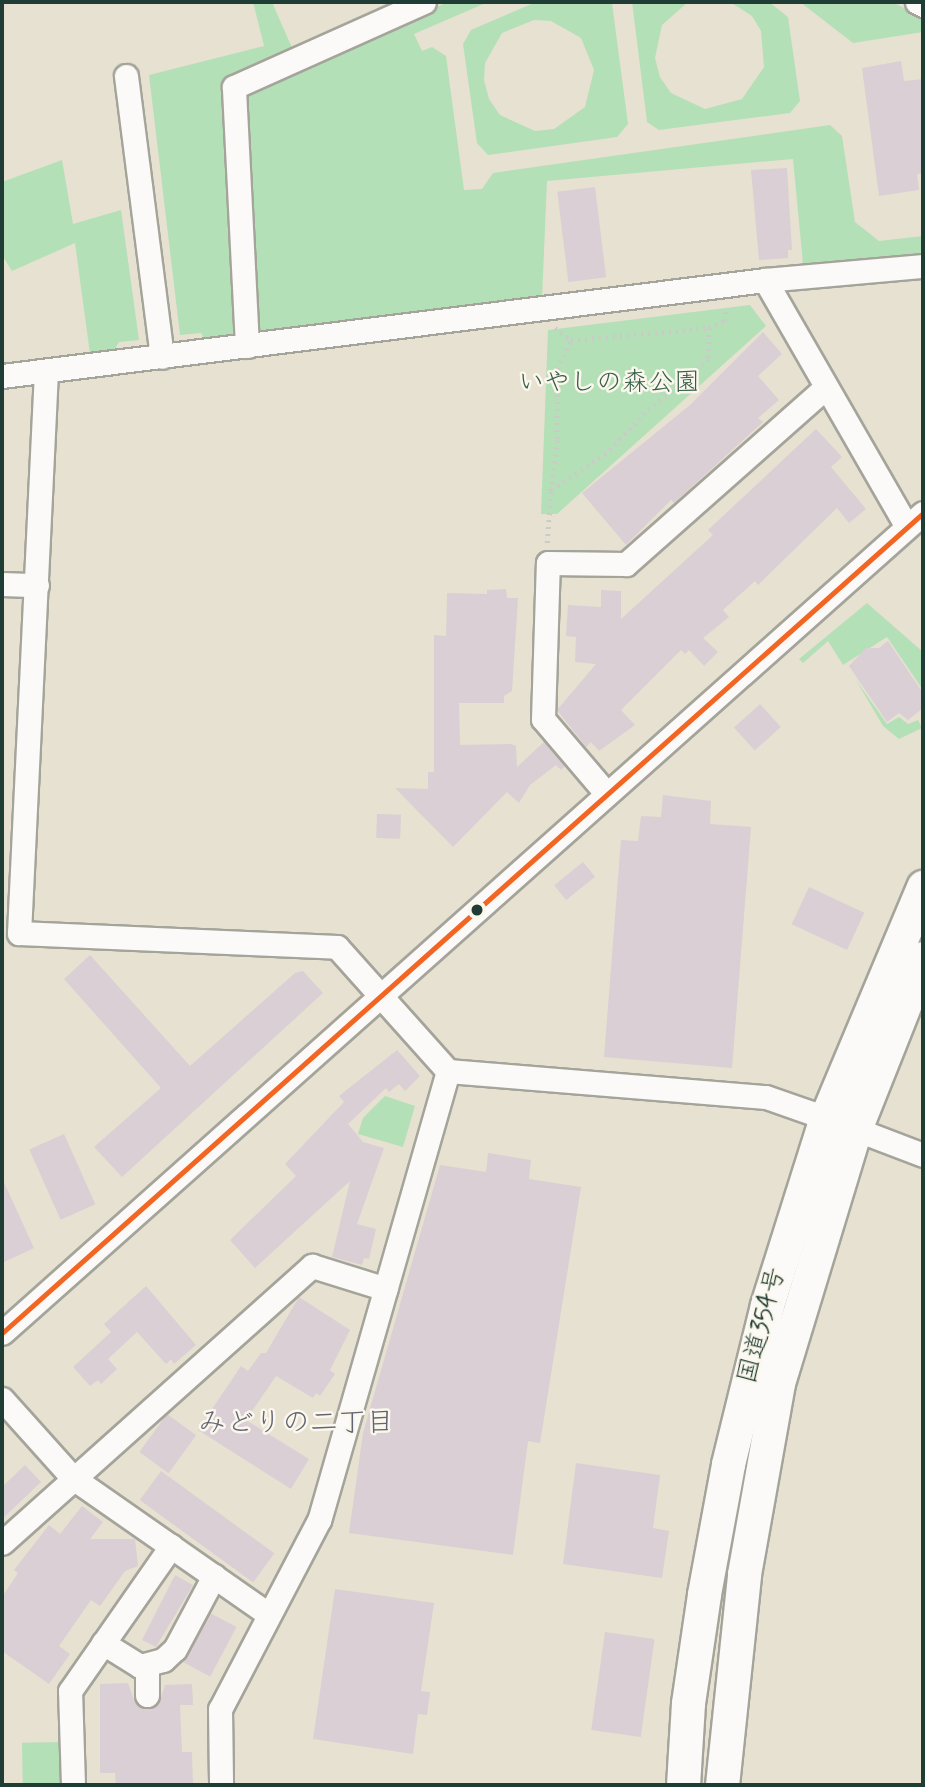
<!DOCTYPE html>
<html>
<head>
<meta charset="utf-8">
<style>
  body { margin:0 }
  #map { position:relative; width:925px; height:1787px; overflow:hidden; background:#e7e1d1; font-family:Mynerve,"Klee One",sans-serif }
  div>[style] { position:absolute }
  .green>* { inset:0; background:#b4e0b7; transform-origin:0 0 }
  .building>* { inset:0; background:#dacfd4; transform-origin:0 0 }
  .path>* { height:4.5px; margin-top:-2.25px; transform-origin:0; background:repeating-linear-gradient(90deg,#cacbc7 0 2px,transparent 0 7px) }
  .roads { filter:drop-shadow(2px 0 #a4a49a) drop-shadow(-2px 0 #a4a49a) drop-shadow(0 2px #a4a49a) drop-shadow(0 -2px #a4a49a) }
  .minor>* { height:23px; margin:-11.5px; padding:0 11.5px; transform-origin:11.5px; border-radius:11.5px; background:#fbfaf8 }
  .highway>* { height:33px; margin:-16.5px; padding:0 16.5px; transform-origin:16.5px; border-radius:16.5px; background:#fbfaf8 }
  .bus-1>* { height:5px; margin:-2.5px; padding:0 2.5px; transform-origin:2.5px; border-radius:2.5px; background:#f26522 }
  .dots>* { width:19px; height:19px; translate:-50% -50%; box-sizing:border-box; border:4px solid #fbf7ec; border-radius:50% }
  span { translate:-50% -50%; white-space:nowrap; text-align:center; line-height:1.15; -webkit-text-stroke:5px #fbf7ec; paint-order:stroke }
  .park-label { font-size:26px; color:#355d4a }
  .street-label { font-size:26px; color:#1f3d34 }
  .neighbourhood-label { font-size:28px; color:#606474 }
  .frame { position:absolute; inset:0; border:4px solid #1f3d34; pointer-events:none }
</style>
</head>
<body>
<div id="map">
  <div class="green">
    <i style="clip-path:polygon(253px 2px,272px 2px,293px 50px,226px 83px,236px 330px,227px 339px,206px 341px,201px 333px,180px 335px,149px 75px,264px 46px)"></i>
    <i style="clip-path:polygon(448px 2px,488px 2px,414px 34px,422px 51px,432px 47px,446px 56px,464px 190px,482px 189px,493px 173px,830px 125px,842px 136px,855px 222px,879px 241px,923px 236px,923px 255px,803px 264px,793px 159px,547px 181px,542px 299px,263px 332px,254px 326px,245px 97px,250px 90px)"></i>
    <i style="clip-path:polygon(evenodd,536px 2px,612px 3px,628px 124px,617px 137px,488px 155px,477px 143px,463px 44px,471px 30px,536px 2px,534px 20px,551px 21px,581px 38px,594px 70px,585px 107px,554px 129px,535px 131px,500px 115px,489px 99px,484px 80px,485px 63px,502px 33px,534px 20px)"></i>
    <i style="clip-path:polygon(632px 2px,688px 2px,662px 25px,655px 58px,660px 77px,671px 93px,705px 109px,742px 99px,764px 67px,761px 31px,752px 16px,730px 2px,769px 2px,788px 17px,800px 101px,790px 113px,659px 130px,647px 122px)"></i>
    <i style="clip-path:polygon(800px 2px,892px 2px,923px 17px,923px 32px,853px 43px)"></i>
    <i style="clip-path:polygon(62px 160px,73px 224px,121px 210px,139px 340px,119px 342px,113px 352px,90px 354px,75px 243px,12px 271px,2px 255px,2px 182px)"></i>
    <i style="clip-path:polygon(750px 305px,766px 326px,557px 514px,541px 514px,548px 330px)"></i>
    <i style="clip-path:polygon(867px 603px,923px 652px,923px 690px,887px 637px,843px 665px,828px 641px,803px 663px,799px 659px)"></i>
    <i style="clip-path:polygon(856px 680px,887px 724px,899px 717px,908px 724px,918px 720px,922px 728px,899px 739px,883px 726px)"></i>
    <i style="clip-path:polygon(385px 1096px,415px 1106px,403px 1147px,358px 1134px,363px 1118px)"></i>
    <i style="left:62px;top:1742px;width:43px;height:40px;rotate:89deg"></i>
  </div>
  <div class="building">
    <i style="clip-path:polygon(901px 61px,904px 81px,923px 79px,923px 173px,917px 174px,919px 190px,879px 196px,862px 68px)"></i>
    <i style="clip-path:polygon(787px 168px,792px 250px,788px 250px,788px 258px,759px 260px,751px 170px)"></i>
    <i style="left:595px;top:187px;width:91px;height:38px;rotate:83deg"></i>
    <i style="clip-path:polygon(763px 332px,782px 354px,758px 376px,779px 400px,758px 418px,763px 422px,674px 503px,671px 500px,626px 545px,582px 493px,690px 405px)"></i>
    <i style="clip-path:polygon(816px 429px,842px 457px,831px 467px,866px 509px,849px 523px,837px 508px,758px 585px,755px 581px,723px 610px,729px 617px,703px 638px,718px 652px,704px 666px,689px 650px,685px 654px,681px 650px,621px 710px,635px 725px,599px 751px,591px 742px,586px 747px,557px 710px,596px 664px,575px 662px,576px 637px,566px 636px,568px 605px,601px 607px,601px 590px,621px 591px,621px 619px,713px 535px,708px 530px)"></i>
    <i style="clip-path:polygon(506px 589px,507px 598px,518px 598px,512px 691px,504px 696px,504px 703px,459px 703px,460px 745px,511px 744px,516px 746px,517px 767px,544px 742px,565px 766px,561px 770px,556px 765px,530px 785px,519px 803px,507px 792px,453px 847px,395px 788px,428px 789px,428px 772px,434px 772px,434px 635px,446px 636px,447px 593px,487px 594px,487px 590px)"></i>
    <i style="clip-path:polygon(888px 641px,923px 693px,923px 708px,908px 720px,899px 713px,887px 722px,849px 666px,866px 648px,879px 648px)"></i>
    <i style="left:760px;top:704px;width:31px;height:35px;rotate:48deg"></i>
    <i style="clip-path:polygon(663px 795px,711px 801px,710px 824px,751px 827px,732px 1068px,604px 1057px,621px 840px,638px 841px,641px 816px,661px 817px)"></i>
    <i style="left:377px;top:814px;width:24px;height:24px;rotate:2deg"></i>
    <i style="left:583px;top:862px;width:19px;height:37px;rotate:51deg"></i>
    <i style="left:809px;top:887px;width:61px;height:41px;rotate:25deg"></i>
    <i style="clip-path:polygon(90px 955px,190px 1066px,295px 973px,303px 971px,323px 993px,122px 1177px,94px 1147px,161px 1088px,64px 979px)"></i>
    <i style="clip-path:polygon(397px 1050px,420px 1076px,405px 1091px,399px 1084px,389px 1092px,386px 1088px,348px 1124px,363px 1142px,384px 1148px,357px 1224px,376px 1229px,369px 1259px,364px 1258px,362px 1265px,332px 1257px,350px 1181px,255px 1268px,230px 1240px,296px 1176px,285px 1164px,344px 1102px,339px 1096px)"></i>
    <i style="left:64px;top:1134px;width:77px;height:38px;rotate:66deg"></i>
    <i style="clip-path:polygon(488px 1153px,531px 1160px,529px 1179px,581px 1187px,540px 1443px,528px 1441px,513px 1555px,349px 1533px,363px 1433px,440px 1165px,486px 1172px)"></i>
    <i style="clip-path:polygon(2px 1178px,34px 1248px,2px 1263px)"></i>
    <i style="clip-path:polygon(146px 1286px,196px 1345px,174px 1364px,171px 1359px,166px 1364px,137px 1332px,108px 1359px,117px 1369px,101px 1384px,98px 1380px,90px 1386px,73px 1367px,111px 1332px,104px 1324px)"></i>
    <i style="clip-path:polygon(299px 1297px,350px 1330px,330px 1370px,335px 1374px,320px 1396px,316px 1393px,313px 1398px,276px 1376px,246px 1420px,309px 1459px,291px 1489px,198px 1430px,241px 1366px,248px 1371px,261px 1353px,266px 1353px)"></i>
    <i style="left:167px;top:1414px;width:36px;height:47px;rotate:36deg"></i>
    <i style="clip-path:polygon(576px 1463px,660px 1475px,653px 1528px,669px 1531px,662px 1578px,563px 1564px)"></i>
    <i style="clip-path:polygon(25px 1465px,41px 1482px,2px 1519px,2px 1487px)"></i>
    <i style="left:161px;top:1471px;width:140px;height:36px;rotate:36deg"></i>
    <i style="clip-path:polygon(82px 1506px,103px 1522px,90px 1539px,135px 1539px,138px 1566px,125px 1571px,100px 1606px,91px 1600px,59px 1646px,70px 1654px,49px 1684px,2px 1651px,2px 1597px,18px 1573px,14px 1570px,49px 1525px,60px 1534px)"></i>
    <i style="clip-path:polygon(175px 1575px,193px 1585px,156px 1647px,142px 1640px)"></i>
    <i style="clip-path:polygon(335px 1589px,434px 1603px,421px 1691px,430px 1692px,427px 1715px,418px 1714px,413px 1754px,313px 1739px)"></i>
    <i style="left:210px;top:1613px;width:30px;height:56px;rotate:28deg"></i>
    <i style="left:605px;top:1632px;width:50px;height:99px;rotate:8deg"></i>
    <i style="clip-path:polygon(128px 1683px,135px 1703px,146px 1709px,159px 1703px,165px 1685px,192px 1684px,193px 1705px,180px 1705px,182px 1752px,192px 1752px,193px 1785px,116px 1785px,115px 1773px,100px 1773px,100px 1684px)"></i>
  </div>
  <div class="path">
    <i style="left:555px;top:328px;width:20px;rotate:37deg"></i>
    <i style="left:709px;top:328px;width:31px;rotate:90deg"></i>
    <i style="left:709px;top:359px;width:84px;rotate:139.8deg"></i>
    <i style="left:645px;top:413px;width:57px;rotate:133.6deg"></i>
    <i style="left:606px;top:454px;width:66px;rotate:146.1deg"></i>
    <i style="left:551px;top:491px;width:52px;rotate:-83.4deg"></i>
    <i style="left:557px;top:439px;width:70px;rotate:-90deg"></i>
    <i style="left:557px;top:369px;width:32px;rotate:-64deg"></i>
    <i style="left:571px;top:340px;width:139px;rotate:-5deg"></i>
    <i style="left:709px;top:328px;width:17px;rotate:-24deg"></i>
    <i style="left:725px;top:321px;width:14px;rotate:-86deg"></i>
    <i style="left:547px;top:543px;width:52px;rotate:-85.6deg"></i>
  </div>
  <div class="roads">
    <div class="minor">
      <i style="left:917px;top:2px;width:7px;rotate:27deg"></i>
      <i style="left:126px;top:76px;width:283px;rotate:82.7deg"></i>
      <i style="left:765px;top:280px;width:283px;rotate:60.1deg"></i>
      <i style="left:247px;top:346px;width:259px;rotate:-92.9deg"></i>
      <i style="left:234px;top:87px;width:208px;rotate:-24.1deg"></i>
      <i style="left:46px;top:371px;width:563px;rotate:92.75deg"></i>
      <i style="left:19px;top:933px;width:318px;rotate:2.5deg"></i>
      <i style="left:337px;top:947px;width:166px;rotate:48.2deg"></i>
      <i style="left:448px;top:1071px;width:467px;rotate:106deg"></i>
      <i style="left:319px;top:1520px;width:213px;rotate:117.6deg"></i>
      <i style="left:220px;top:1709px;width:76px;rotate:89.2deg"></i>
      <i style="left:2px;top:376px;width:769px;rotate:-7.17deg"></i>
      <i style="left:765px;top:280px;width:159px;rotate:-5.1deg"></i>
      <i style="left:2px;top:584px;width:35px;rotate:2deg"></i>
      <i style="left:606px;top:793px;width:97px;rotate:-130.4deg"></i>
      <i style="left:543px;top:719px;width:156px;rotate:-88.2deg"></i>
      <i style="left:548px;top:563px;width:78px;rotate:0.7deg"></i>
      <i style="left:626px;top:564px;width:266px;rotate:-41.5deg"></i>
      <i style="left:448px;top:1071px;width:319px;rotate:4.7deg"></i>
      <i style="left:766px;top:1097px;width:64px;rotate:19.3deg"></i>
      <i style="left:855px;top:1129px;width:73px;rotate:20.9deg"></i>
      <i style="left:2px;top:1333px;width:1233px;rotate:-41.68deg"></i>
      <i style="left:2px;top:1399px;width:106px;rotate:48.1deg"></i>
      <i style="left:73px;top:1478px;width:238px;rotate:34.9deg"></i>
      <i style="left:2px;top:1543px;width:416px;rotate:-41.8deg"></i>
      <i style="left:312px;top:1266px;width:77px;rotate:17.3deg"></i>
      <i style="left:103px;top:1643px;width:44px;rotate:31.9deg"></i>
      <i style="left:140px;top:1666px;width:24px;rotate:-15deg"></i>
      <i style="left:163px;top:1660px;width:16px;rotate:-43deg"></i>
      <i style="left:175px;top:1649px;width:83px;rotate:-61.9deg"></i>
      <i style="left:147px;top:1667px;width:28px;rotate:90deg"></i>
      <i style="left:73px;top:1785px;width:94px;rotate:-91.8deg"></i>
      <i style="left:70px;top:1691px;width:177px;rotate:-55.1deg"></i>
    </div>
    <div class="highway">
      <i style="left:683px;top:1785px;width:82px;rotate:-86.5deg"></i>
      <i style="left:688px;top:1703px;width:110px;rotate:-81.6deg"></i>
      <i style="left:704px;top:1594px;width:132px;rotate:-79.5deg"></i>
      <i style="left:728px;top:1464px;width:164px;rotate:-76.2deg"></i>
      <i style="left:767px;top:1305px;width:196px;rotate:-72.5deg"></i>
      <i style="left:826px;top:1118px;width:251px;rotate:-67.2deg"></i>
      <i style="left:722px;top:1785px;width:212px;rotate:-84deg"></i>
      <i style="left:744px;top:1574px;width:194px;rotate:-79.9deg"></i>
      <i style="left:778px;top:1383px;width:265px;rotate:-73.1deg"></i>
      <i style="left:855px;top:1129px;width:184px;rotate:-68.3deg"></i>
    </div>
  </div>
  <div class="bus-1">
    <i style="left:2px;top:1333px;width:1233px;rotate:-41.68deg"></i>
  </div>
  <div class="dots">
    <i style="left:477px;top:910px;background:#1f3d34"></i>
  </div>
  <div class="park-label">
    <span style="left:609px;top:384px">いやしの森公園</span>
  </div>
  <div class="street-label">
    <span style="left:763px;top:1326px;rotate:-75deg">国道354号</span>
  </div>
  <div class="neighbourhood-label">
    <span style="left:296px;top:1424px">みどりの二丁目</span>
  </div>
  <div class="frame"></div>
</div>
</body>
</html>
